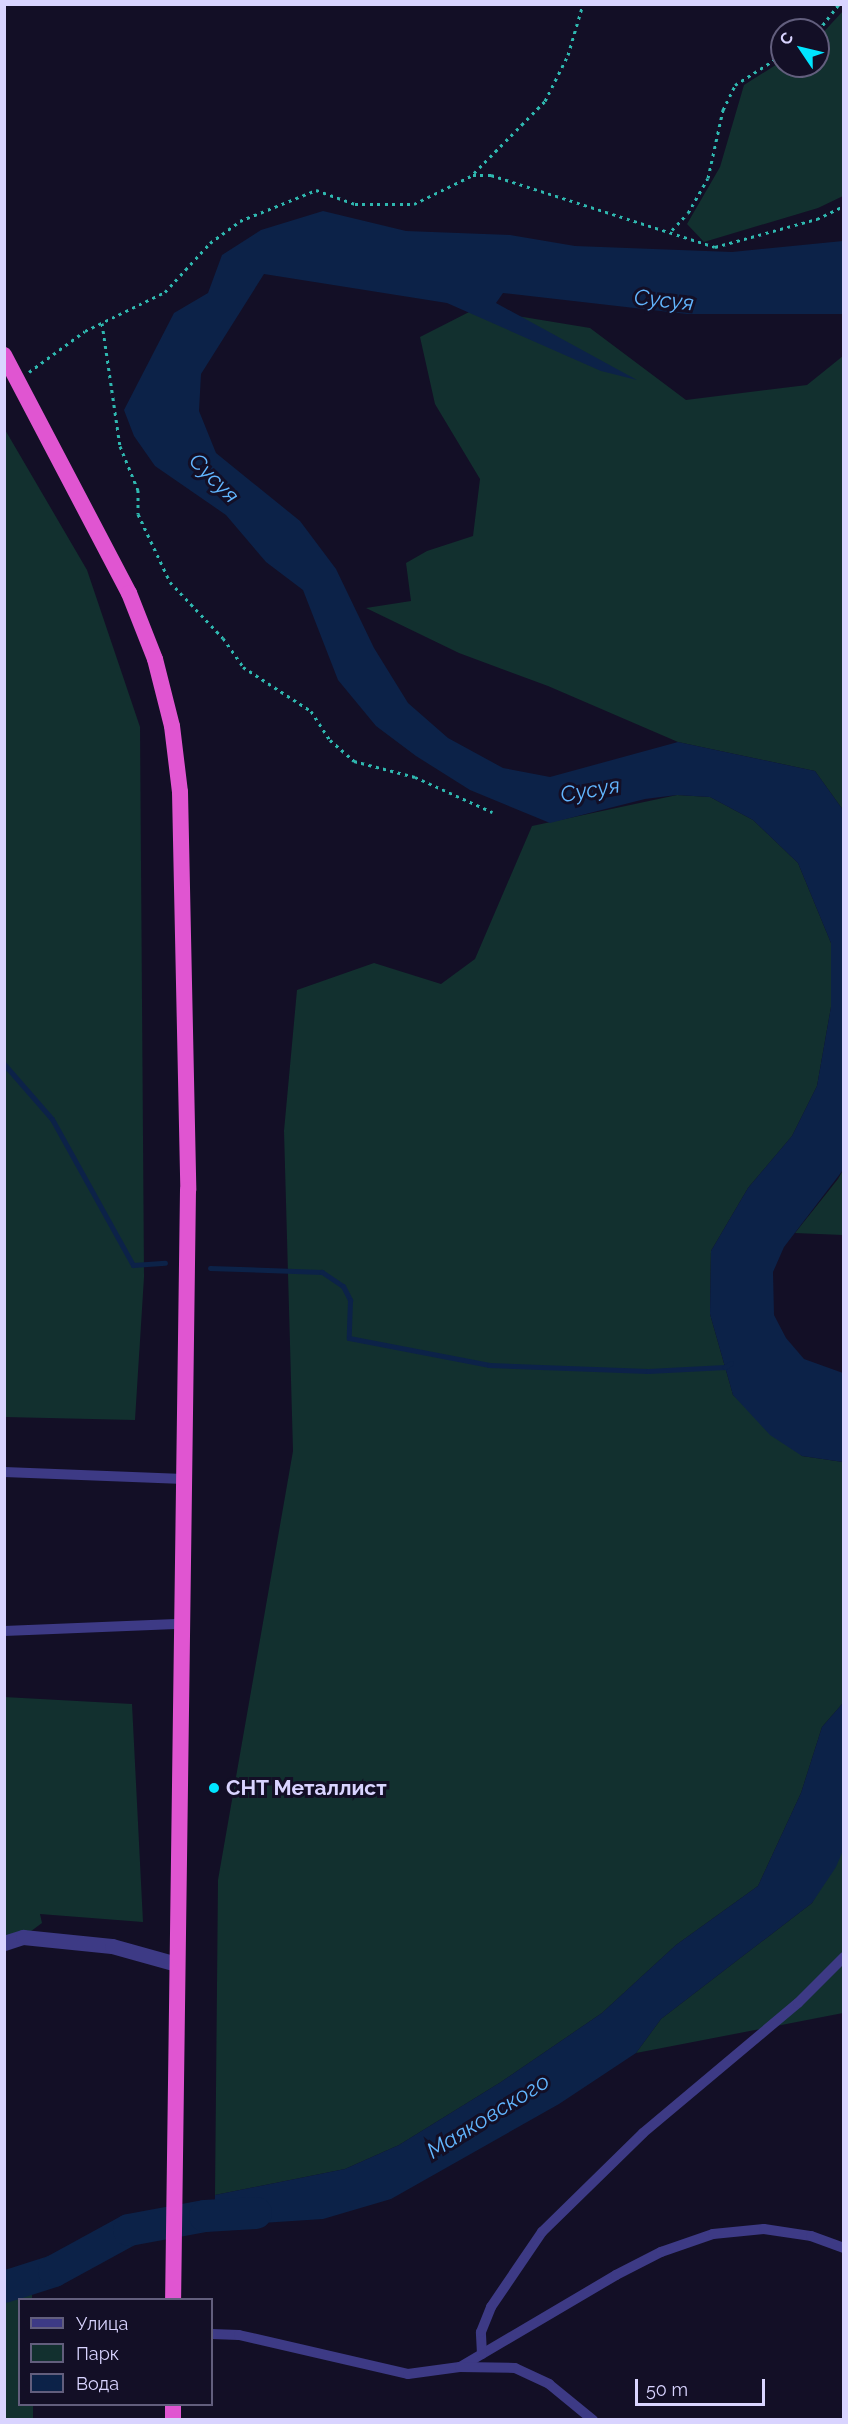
<!DOCTYPE html>
<html>
<head>
<meta charset="utf-8">
<style>
  body { margin:0 }
  #map { position:relative; width:848px; height:2424px; overflow:hidden; background:#130f26; font-family:Raleway,sans-serif }
  div>[style] { position:absolute }
  .green>* { inset:0; background:#12302f }
  .water>* { inset:0; background:#0c2248 }
  .stream>* { height:5px; margin:-2.5px; padding:0 2.5px; transform-origin:2.5px; border-radius:2.5px; background:#0c2248 }
  .river>* { height:32px; margin:-16px; padding:0 16px; transform-origin:16px; border-radius:16px; background:#0c2248 }
  .path>* { height:3px; margin-top:-1.5px; transform-origin:0; background:repeating-linear-gradient(90deg,#2fb8b0 0 3px,transparent 0 7.5px) }
  .service>* { height:10px; margin:-5px; padding:0 5px; transform-origin:5px; border-radius:5px; background:#3d3a85 }
  .minor>* { height:15px; margin:-7.5px; padding:0 7.5px; transform-origin:7.5px; border-radius:7.5px; background:#3d3a85 }
  .trunk>* { height:16px; margin:-8px; padding:0 8px; transform-origin:8px; border-radius:8px; background:#e055d1 }
  .dots>* { width:16px; height:16px; translate:-50% -50%; box-sizing:border-box; border:3px solid #130f26; border-radius:50% }
  span { translate:-50% -50%; white-space:nowrap; text-align:center; line-height:1.15; -webkit-text-stroke:6px #130f26; paint-order:stroke }
  .poi-label { font-size:21px; color:#d9d4ff; font-weight:700 }
  .left { translate:0 -50%; text-align:left }
  .water-label { font-size:22px; color:#62b6ff; font-style:italic }
  .frame { position:absolute; inset:0; border:6px solid #d9d4ff; pointer-events:none }
  .legend { position:absolute; left:18px; top:2298px; width:195px; height:108px; box-sizing:border-box; background:#130f26; border:2px solid #625e7d; margin:0; padding:8px 10px; list-style:none; font-size:18px; color:#d9d4ff }
  .legend li { display:flex; align-items:center; gap:12px; height:30px }
  .legend b { width:30px; border:2px solid #625e7d }
  .north { position:absolute; left:770px; top:18px; width:60px; height:60px; box-sizing:border-box; background:#130f26; border:2px solid #625e7d; border-radius:50%; rotate:305deg; font-size:16px; font-weight:700; line-height:24px; text-align:center; color:#d9d4ff }
  .north::after { content:''; display:block; margin:auto; width:21px; height:27px; background:#00e5ff; clip-path:polygon(50% 0,100% 100%,50% 72%,0 100%) }
  .scale { position:absolute; left:635px; top:2379px; width:130px; height:27px; box-sizing:border-box; border:3px solid #d9d4ff; border-top:0; padding-left:8px; font-size:18px; line-height:21px; white-space:nowrap; color:#d9d4ff; -webkit-text-stroke:4px #130f26; paint-order:stroke }
</style>
</head>
<body>
<div id="map">
  <div class="green">
    <i style="clip-path:polygon(843px 11px,843px 196px,818px 208px,704px 242px,687px 224px,720px 167px,744px 85px,782px 61px,782px 66px,818px 66px,818px 38px)"></i>
    <i style="clip-path:polygon(475px 309px,590px 328px,686px 400px,807px 385px,843px 356px,843px 810px,815px 771px,678px 742px,548px 686px,459px 653px,366px 608px,411px 601px,406px 563px,427px 551px,473px 536px,480px 479px,435px 404px,420px 337px)"></i>
    <i style="clip-path:polygon(4px 428px,87px 570px,140px 727px,144px 1277px,135px 1420px,5px 1417px)"></i>
    <i style="clip-path:polygon(677px 795px,710px 797px,753px 820px,798px 863px,831px 943px,831px 1007px,817px 1086px,792px 1136px,748px 1188px,711px 1251px,710px 1314px,733px 1395px,802px 1456px,843px 1462px,843px 1703px,822px 1727px,801px 1793px,758px 1886px,676px 1945px,602px 2013px,501px 2082px,399px 2145px,345px 2169px,215px 2195px,218px 1880px,293px 1451px,284px 1131px,297px 990px,374px 963px,441px 984px,475px 959px,532px 826px)"></i>
    <i style="clip-path:polygon(843px 1170px,843px 1235px,795px 1233px,838px 1179px)"></i>
    <i style="clip-path:polygon(4px 1697px,132px 1704px,143px 1922px,40px 1914px,42px 1923px,23px 1937px,5px 1943px)"></i>
    <i style="clip-path:polygon(843px 1848px,843px 2013px,636px 2053px,661px 2019px,812px 1903px)"></i>
    <i style="clip-path:polygon(32px 2294px,32px 2299px,20px 2300px,20px 2404px,33px 2405px,33px 2419px,5px 2419px,5px 2295px)"></i>
  </div>
  <div class="water">
    <i style="clip-path:polygon(323px 211px,406px 231px,510px 235px,575px 246px,732px 252px,843px 241px,843px 314px,687px 314px,503px 293px,496px 303px,637px 380px,601px 371px,447px 303px,264px 274px,201px 374px,199px 411px,216px 453px,300px 521px,336px 569px,374px 648px,408px 703px,448px 738px,503px 768px,550px 777px,678px 742px,815px 771px,843px 810px,843px 1170px,784px 1247px,773px 1272px,774px 1315px,786px 1338px,804px 1359px,843px 1373px,843px 1462px,802px 1456px,770px 1435px,733px 1395px,710px 1314px,711px 1251px,748px 1188px,792px 1136px,817px 1086px,831px 1007px,831px 943px,798px 863px,753px 820px,710px 797px,677px 795px,645px 799px,550px 823px,470px 790px,416px 756px,376px 726px,338px 680px,303px 590px,266px 562px,226px 515px,155px 466px,134px 436px,124px 410px,174px 313px,208px 293px,222px 255px,261px 230px)"></i>
    <i style="clip-path:polygon(843px 1703px,844px 1848px,836px 1867px,812px 1903px,661px 2019px,636px 2053px,559px 2104px,391px 2199px,323px 2219px,214px 2226px,215px 2195px,345px 2169px,399px 2145px,501px 2082px,602px 2013px,676px 1945px,758px 1886px,801px 1793px,822px 1727px)"></i>
  </div>
  <div class="stream">
    <i style="left:4px;top:1064px;width:73px;rotate:48.9deg"></i>
    <i style="left:52px;top:1119px;width:167px;rotate:61deg"></i>
    <i style="left:133px;top:1265px;width:32px;rotate:-4deg"></i>
    <i style="left:210px;top:1268px;width:112px;rotate:2deg"></i>
    <i style="left:322px;top:1272px;width:25px;rotate:34deg"></i>
    <i style="left:343px;top:1286px;width:16px;rotate:63deg"></i>
    <i style="left:350px;top:1300px;width:38px;rotate:92deg"></i>
    <i style="left:349px;top:1338px;width:143px;rotate:10.9deg"></i>
    <i style="left:489px;top:1365px;width:159px;rotate:2.2deg"></i>
    <i style="left:648px;top:1371px;width:77px;rotate:-3deg"></i>
    <i style="left:725px;top:1367px;width:7px;rotate:-34deg"></i>
  </div>
  <div class="river">
    <i style="left:4px;top:2287px;width:52px;rotate:-17.7deg"></i>
    <i style="left:54px;top:2271px;width:85px;rotate:-28.7deg"></i>
    <i style="left:129px;top:2230px;width:77px;rotate:-10.4deg"></i>
    <i style="left:205px;top:2216px;width:51px;rotate:-3.4deg"></i>
  </div>
  <div class="path">
    <i style="left:818px;top:31px;width:34px;rotate:-52deg"></i>
    <i style="left:474px;top:173px;width:101px;rotate:-45.4deg"></i>
    <i style="left:545px;top:101px;width:51px;rotate:-63.4deg"></i>
    <i style="left:568px;top:55px;width:53px;rotate:-73.6deg"></i>
    <i style="left:672px;top:230px;width:23px;rotate:-47deg"></i>
    <i style="left:688px;top:213px;width:40px;rotate:-60.3deg"></i>
    <i style="left:708px;top:178px;width:70px;rotate:-77.6deg"></i>
    <i style="left:723px;top:110px;width:28px;rotate:-64deg"></i>
    <i style="left:735px;top:85px;width:56px;rotate:-32.6deg"></i>
    <i style="left:102px;top:323px;width:124px;rotate:81.7deg"></i>
    <i style="left:120px;top:446px;width:48px;rotate:67.8deg"></i>
    <i style="left:138px;top:490px;width:24px;rotate:90deg"></i>
    <i style="left:138px;top:514px;width:75px;rotate:64.8deg"></i>
    <i style="left:170px;top:582px;width:77px;rotate:46.6deg"></i>
    <i style="left:223px;top:638px;width:35px;rotate:55deg"></i>
    <i style="left:243px;top:667px;width:81px;rotate:32.9deg"></i>
    <i style="left:311px;top:711px;width:35px;rotate:57deg"></i>
    <i style="left:330px;top:740px;width:32px;rotate:41deg"></i>
    <i style="left:354px;top:761px;width:63px;rotate:14.7deg"></i>
    <i style="left:415px;top:777px;width:85px;rotate:24.4deg"></i>
    <i style="left:29px;top:372px;width:69px;rotate:-36.2deg"></i>
    <i style="left:85px;top:331px;width:89px;rotate:-26deg"></i>
    <i style="left:165px;top:292px;width:67px;rotate:-47.4deg"></i>
    <i style="left:210px;top:243px;width:37px;rotate:-36deg"></i>
    <i style="left:240px;top:221px;width:82px;rotate:-22.2deg"></i>
    <i style="left:316px;top:190px;width:41px;rotate:19.7deg"></i>
    <i style="left:355px;top:204px;width:59px"></i>
    <i style="left:414px;top:204px;width:66px;rotate:-26.2deg"></i>
    <i style="left:473px;top:175px;width:18px"></i>
    <i style="left:491px;top:175px;width:235px;rotate:17.8deg"></i>
    <i style="left:715px;top:247px;width:106px;rotate:-15.4deg"></i>
    <i style="left:817px;top:219px;width:30px;rotate:-26deg"></i>
  </div>
  <div class="service">
    <i style="left:4px;top:1472px;width:180px;rotate:2.2deg"></i>
    <i style="left:4px;top:1631px;width:178px;rotate:-2.3deg"></i>
    <i style="left:212px;top:2334px;width:27px;rotate:2deg"></i>
    <i style="left:239px;top:2335px;width:173px;rotate:13deg"></i>
    <i style="left:408px;top:2374px;width:52px;rotate:-7.7deg"></i>
    <i style="left:460px;top:2367px;width:181px;rotate:-30.5deg"></i>
    <i style="left:616px;top:2275px;width:51px;rotate:-27.1deg"></i>
    <i style="left:661px;top:2252px;width:55px;rotate:-19.1deg"></i>
    <i style="left:713px;top:2234px;width:51px;rotate:-5.6deg"></i>
    <i style="left:764px;top:2229px;width:48px;rotate:8.5deg"></i>
    <i style="left:811px;top:2236px;width:35px;rotate:20deg"></i>
    <i style="left:482px;top:2354px;width:22px;rotate:-93deg"></i>
    <i style="left:481px;top:2332px;width:27px;rotate:-68deg"></i>
    <i style="left:491px;top:2307px;width:91px;rotate:-55.8deg"></i>
    <i style="left:542px;top:2232px;width:141px;rotate:-44.4deg"></i>
    <i style="left:643px;top:2133px;width:202px;rotate:-40deg"></i>
    <i style="left:798px;top:2003px;width:65px;rotate:-45deg"></i>
    <i style="left:460px;top:2367px;width:55px;rotate:1deg"></i>
    <i style="left:515px;top:2368px;width:38px;rotate:25deg"></i>
    <i style="left:549px;top:2384px;width:57px;rotate:39.3deg"></i>
  </div>
  <div class="minor">
    <i style="left:4px;top:1943px;width:20px;rotate:-18deg"></i>
    <i style="left:23px;top:1937px;width:89px;rotate:5.8deg"></i>
    <i style="left:112px;top:1946px;width:67px;rotate:15.5deg"></i>
  </div>
  <div class="trunk">
    <i style="left:4px;top:355px;width:269px;rotate:62.3deg"></i>
    <i style="left:129px;top:593px;width:71px;rotate:68.5deg"></i>
    <i style="left:155px;top:659px;width:69px;rotate:75.8deg"></i>
    <i style="left:172px;top:726px;width:66px;rotate:83.1deg"></i>
    <i style="left:180px;top:792px;width:398px;rotate:88.8deg"></i>
    <i style="left:188px;top:1190px;width:1110px;rotate:90.77deg"></i>
    <i style="left:173px;top:2420px;width:16px;rotate:-90deg"></i>
  </div>
  <div class="dots">
    <i style="left:214px;top:1788px;background:#00e5ff"></i>
  </div>
  <div class="poi-label">
    <span class="left" style="left:226px;top:1788px">СНТ Металлист</span>
  </div>
  <div class="water-label">
    <span style="left:664px;top:300px;rotate:6deg">Сусуя</span>
    <span style="left:214px;top:478px;rotate:45deg">Сусуя</span>
    <span style="left:590px;top:790px;rotate:-10deg">Сусуя</span>
    <span style="left:488px;top:2116px;rotate:-32deg">Маяковского</span>
  </div>
  <div class="frame"></div>
  <ul class="legend">
  <li><b style="height:8px;background:#3d3a85"></b>Улица</li>
  <li><b style="height:16px;background:#12302f"></b>Парк</li>
  <li><b style="height:16px;background:#0c2248"></b>Вода</li>
  </ul>
  <div class="north">С</div>
  <div class="scale">50 m</div>
</div>
</body>
</html>
